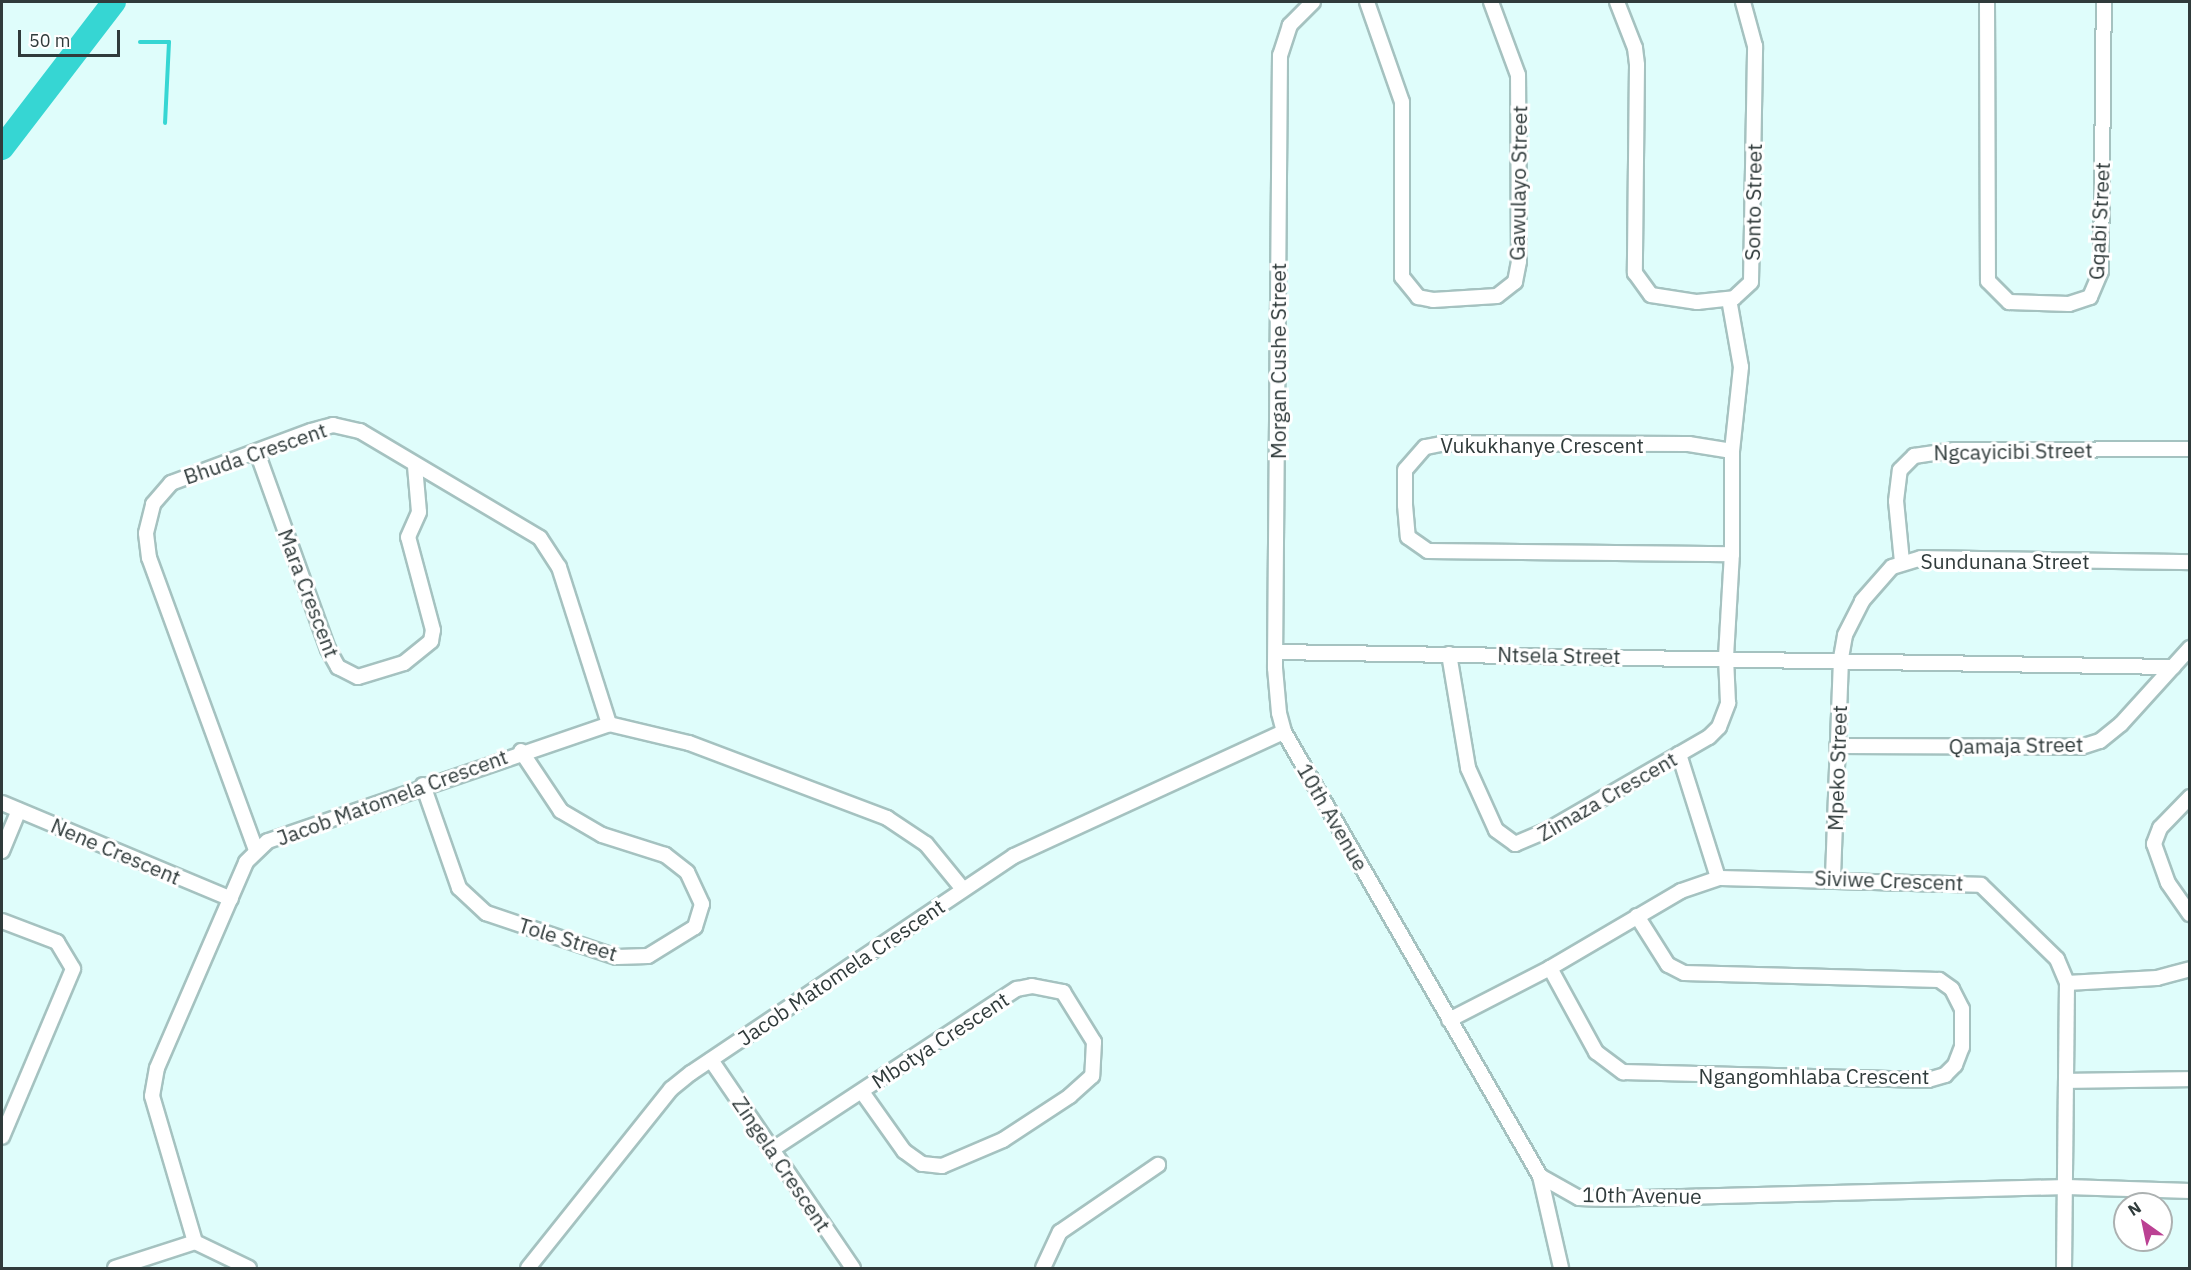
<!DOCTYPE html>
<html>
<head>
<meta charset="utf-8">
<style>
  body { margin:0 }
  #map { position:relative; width:2191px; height:1270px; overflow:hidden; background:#dffdfb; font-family:"IBM Plex Sans",sans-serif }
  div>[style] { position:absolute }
  .stream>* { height:4px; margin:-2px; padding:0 2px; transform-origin:2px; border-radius:2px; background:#36d6d3 }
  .river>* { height:24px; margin:-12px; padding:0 12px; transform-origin:12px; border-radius:12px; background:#36d6d3 }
  .roads { filter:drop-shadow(2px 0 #a5c2c0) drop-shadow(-2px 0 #a5c2c0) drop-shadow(0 2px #a5c2c0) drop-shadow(0 -2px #a5c2c0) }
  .minor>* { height:14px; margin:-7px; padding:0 7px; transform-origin:7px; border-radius:7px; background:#fff }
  span { translate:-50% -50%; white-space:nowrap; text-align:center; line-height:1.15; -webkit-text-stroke:6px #fff; paint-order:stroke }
  .street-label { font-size:21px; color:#303b3b }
  .frame { position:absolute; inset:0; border:3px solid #303b3b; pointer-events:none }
  .north { position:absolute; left:2113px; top:1192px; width:60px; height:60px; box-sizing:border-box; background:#fff; border:2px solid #acb1b1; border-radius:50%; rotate:327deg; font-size:16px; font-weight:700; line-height:24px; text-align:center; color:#303b3b }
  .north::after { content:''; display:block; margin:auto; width:21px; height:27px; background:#bb4193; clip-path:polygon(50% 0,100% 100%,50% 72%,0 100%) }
  .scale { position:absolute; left:18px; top:30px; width:102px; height:27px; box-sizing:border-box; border:3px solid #303b3b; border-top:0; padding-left:8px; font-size:18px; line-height:21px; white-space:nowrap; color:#303b3b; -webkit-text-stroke:4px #fff; paint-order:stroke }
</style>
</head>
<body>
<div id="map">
  <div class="stream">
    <i style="left:140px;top:42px;width:29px"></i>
    <i style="left:169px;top:42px;width:81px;rotate:92.8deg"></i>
  </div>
  <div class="river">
    <i style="left:2px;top:148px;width:184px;rotate:-52.5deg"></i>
  </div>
  <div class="roads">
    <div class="minor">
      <i style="left:1313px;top:2px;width:33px;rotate:135deg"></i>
      <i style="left:1290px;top:25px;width:32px;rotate:108deg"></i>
      <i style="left:1280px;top:55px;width:613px;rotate:90.47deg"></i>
      <i style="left:1275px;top:668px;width:45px;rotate:84.9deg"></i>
      <i style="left:1279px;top:713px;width:20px;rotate:75deg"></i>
      <i style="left:1284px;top:732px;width:513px;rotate:60.03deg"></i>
      <i style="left:1540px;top:1176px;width:45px;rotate:29.4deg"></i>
      <i style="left:1579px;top:1198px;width:27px;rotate:2deg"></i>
      <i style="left:1606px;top:1199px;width:461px;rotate:-1.5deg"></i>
      <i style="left:2067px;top:1187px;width:123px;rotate:1.9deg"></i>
      <i style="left:1367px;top:2px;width:106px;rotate:70.7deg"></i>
      <i style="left:1402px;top:102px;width:175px;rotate:90deg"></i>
      <i style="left:1402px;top:277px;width:26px;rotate:51deg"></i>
      <i style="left:1418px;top:297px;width:15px;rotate:11deg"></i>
      <i style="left:1433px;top:300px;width:64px;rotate:-3.6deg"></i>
      <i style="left:1497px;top:296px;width:23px;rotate:-38deg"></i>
      <i style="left:1515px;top:282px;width:21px;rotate:-79deg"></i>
      <i style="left:1519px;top:261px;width:186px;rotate:-90.3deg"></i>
      <i style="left:1518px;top:75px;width:78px;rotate:-110.3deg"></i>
      <i style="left:1617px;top:2px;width:49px;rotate:68.6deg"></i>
      <i style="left:1635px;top:48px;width:17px;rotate:83deg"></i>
      <i style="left:1637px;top:65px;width:208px;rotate:90.6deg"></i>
      <i style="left:1635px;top:273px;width:27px;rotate:54deg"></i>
      <i style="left:1651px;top:295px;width:47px;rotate:8.7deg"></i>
      <i style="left:1697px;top:302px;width:37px;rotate:-6deg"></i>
      <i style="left:1734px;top:298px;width:23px;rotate:-43deg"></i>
      <i style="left:1751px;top:282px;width:236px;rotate:-89deg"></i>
      <i style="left:1755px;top:46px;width:46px;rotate:-105.3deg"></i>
      <i style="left:1987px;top:2px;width:279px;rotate:89.8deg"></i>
      <i style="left:1988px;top:281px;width:30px;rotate:45deg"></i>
      <i style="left:2009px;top:302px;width:60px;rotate:1.9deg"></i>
      <i style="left:2069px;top:304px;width:22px;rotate:-18deg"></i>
      <i style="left:2090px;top:297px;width:28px;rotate:-67deg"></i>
      <i style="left:2101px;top:271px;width:269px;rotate:-89.4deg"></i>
      <i style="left:1729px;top:299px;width:69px;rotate:80deg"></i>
      <i style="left:1741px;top:367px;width:84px;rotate:96.1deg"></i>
      <i style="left:257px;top:452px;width:209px;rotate:70.2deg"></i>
      <i style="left:328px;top:649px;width:21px;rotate:61deg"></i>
      <i style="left:338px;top:667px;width:22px;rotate:27deg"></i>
      <i style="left:358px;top:677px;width:48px;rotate:-16.9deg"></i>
      <i style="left:404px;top:663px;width:35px;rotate:-39deg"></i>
      <i style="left:431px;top:641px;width:11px;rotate:-80deg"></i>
      <i style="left:433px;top:630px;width:96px;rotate:-105deg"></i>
      <i style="left:408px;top:537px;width:27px;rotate:-66deg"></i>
      <i style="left:419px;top:512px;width:46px;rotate:-95deg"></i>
      <i style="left:1902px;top:562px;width:61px;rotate:-95.6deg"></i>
      <i style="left:1896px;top:501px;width:31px;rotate:-83deg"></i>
      <i style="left:1900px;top:470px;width:20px;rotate:-45deg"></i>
      <i style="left:1914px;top:456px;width:40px;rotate:-8.5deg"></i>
      <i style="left:1954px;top:450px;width:236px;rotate:-0.2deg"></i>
      <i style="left:1276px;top:652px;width:897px;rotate:0.96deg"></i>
      <i style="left:1449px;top:654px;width:116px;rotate:80.5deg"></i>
      <i style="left:1468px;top:768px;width:68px;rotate:65.7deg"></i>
      <i style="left:1496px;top:830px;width:24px;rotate:36deg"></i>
      <i style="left:1515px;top:844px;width:34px;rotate:-23deg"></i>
      <i style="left:1546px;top:831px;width:188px;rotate:-30deg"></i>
      <i style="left:1709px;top:737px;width:14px;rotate:-45deg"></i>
      <i style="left:1719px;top:727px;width:26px;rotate:-69deg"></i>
      <i style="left:1728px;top:703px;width:46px;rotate:-92.5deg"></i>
      <i style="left:1726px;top:657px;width:103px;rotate:-86.7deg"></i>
      <i style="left:1732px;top:554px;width:103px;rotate:-90deg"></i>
      <i style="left:1732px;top:451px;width:44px;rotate:-170.8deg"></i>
      <i style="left:1689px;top:444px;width:243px;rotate:-179.8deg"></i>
      <i style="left:1446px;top:443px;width:21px;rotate:169deg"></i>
      <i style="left:1425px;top:447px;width:30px;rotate:131deg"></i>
      <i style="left:1405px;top:470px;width:35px;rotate:90deg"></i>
      <i style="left:1405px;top:505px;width:32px;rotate:85deg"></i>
      <i style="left:1408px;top:537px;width:24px;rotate:35deg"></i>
      <i style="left:1428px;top:551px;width:304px;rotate:0.6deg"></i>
      <i style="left:1837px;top:746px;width:244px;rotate:0.2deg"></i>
      <i style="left:2081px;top:747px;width:20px;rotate:-18deg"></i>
      <i style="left:2100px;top:741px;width:27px;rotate:-39deg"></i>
      <i style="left:2121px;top:724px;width:103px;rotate:-47.8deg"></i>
      <i style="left:1679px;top:754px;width:130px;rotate:72.5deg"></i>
      <i style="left:423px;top:785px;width:109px;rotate:70.7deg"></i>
      <i style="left:459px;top:888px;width:37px;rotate:43deg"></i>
      <i style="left:486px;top:913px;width:138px;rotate:18.6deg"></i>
      <i style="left:617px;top:957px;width:31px;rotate:-2deg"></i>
      <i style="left:648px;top:956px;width:55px;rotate:-31.7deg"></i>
      <i style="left:695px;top:927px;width:24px;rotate:-73deg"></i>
      <i style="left:702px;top:904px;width:35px;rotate:-115deg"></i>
      <i style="left:687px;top:872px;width:28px;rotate:-142deg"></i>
      <i style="left:665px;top:855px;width:66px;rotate:-162.4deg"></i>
      <i style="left:602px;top:835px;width:48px;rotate:-149.7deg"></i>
      <i style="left:561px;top:811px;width:72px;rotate:-123.7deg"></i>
      <i style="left:2190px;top:797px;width:43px;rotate:134.1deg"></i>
      <i style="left:2160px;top:828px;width:17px;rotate:111deg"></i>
      <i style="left:2154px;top:844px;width:41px;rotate:70.3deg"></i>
      <i style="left:2168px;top:883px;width:38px;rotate:55deg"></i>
      <i style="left:2px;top:803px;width:248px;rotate:22.7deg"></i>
      <i style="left:256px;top:850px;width:311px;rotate:-110.1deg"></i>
      <i style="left:149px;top:558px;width:25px;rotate:-97deg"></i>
      <i style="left:146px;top:533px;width:30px;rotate:-76deg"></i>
      <i style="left:153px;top:504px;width:28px;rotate:-49deg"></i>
      <i style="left:171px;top:483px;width:149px;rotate:-20.4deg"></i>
      <i style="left:311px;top:431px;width:23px;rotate:-15deg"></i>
      <i style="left:333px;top:425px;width:28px;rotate:13deg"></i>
      <i style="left:360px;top:431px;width:209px;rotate:30.7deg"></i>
      <i style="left:540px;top:538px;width:35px;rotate:57deg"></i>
      <i style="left:559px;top:567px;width:165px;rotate:72.3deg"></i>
      <i style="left:2px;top:851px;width:44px;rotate:-67.5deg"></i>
      <i style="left:1833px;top:877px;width:219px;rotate:-87.9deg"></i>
      <i style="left:1841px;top:658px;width:23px;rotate:-80deg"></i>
      <i style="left:1845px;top:635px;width:38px;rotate:-63deg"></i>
      <i style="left:1862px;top:601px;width:45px;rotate:-48.6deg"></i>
      <i style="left:1892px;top:567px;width:30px;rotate:-17deg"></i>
      <i style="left:1921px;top:558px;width:269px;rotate:0.9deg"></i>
      <i style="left:2px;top:921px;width:59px;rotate:20.9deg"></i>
      <i style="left:57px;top:942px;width:31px;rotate:59deg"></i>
      <i style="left:73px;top:969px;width:182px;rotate:112.9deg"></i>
      <i style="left:1550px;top:968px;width:96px;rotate:61.3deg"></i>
      <i style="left:1596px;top:1052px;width:34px;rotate:37deg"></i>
      <i style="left:1623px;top:1072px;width:305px;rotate:1.5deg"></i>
      <i style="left:1928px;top:1080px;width:18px;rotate:-16deg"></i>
      <i style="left:1945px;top:1075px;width:14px;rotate:-45deg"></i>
      <i style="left:1955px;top:1065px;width:19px;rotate:-69deg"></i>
      <i style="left:1962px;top:1047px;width:38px;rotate:-90deg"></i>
      <i style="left:1962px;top:1009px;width:22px;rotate:-117deg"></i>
      <i style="left:1952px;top:989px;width:16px;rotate:-145deg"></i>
      <i style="left:1939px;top:980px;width:255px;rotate:-178.4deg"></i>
      <i style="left:1684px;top:973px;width:18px;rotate:-153deg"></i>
      <i style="left:1668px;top:965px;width:58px;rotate:-122.3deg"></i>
      <i style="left:2067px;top:983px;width:90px;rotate:-3.2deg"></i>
      <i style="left:2157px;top:978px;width:34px;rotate:-15deg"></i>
      <i style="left:1449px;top:1020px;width:114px;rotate:-27.2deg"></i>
      <i style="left:1550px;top:968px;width:152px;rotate:-30.4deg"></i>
      <i style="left:1681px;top:891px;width:39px;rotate:-19deg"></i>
      <i style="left:1718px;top:878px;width:263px;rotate:1.5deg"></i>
      <i style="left:1981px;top:885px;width:106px;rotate:44.2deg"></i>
      <i style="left:2057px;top:959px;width:26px;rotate:67deg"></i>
      <i style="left:2067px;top:983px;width:285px;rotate:90.6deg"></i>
      <i style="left:711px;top:1060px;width:252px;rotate:55.7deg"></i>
      <i style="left:2068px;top:1081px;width:122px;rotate:-0.9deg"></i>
      <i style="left:773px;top:1149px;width:292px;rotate:-33.3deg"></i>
      <i style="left:1017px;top:989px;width:15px;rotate:-11deg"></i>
      <i style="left:1032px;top:986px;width:32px;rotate:11deg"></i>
      <i style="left:1063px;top:992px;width:59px;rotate:58.2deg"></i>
      <i style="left:1094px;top:1042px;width:34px;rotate:93deg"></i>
      <i style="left:1092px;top:1076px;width:30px;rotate:138deg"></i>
      <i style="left:1070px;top:1096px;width:80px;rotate:146.7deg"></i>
      <i style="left:1003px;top:1140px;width:66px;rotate:156.9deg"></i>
      <i style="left:942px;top:1166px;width:20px;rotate:-174deg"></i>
      <i style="left:922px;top:1164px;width:22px;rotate:-144deg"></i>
      <i style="left:904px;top:1151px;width:72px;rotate:-125.4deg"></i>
      <i style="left:1540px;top:1176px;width:94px;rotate:77.1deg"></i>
      <i style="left:115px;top:1268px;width:84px;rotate:-18deg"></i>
      <i style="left:249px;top:1268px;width:60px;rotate:-154.3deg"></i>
      <i style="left:195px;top:1242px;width:152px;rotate:-106.4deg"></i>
      <i style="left:152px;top:1096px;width:28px;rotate:-80deg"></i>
      <i style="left:157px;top:1068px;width:224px;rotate:-66.6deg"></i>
      <i style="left:246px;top:862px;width:30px;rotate:-44deg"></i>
      <i style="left:268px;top:841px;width:361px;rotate:-18.9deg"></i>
      <i style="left:609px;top:724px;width:82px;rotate:13.4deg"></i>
      <i style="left:689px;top:743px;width:212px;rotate:20.7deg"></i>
      <i style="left:887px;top:818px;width:47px;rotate:33.7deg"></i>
      <i style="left:926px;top:844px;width:57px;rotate:50.7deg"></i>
      <i style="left:528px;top:1268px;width:229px;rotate:-51.4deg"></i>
      <i style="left:671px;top:1089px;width:26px;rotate:-39deg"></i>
      <i style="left:691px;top:1073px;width:389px;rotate:-33.9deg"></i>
      <i style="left:1014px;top:856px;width:297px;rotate:-24.7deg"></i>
      <i style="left:1043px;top:1268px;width:40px;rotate:-65deg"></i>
      <i style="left:1060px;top:1232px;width:119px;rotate:-34.4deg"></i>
    </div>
  </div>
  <div class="street-label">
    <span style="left:1518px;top:183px;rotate:-89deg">Gawulayo Street</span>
    <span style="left:1753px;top:202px;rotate:-89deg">Sonto Street</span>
    <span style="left:2099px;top:221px;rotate:-87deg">Gqabi Street</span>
    <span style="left:1278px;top:361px;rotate:-90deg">Morgan Cushe Street</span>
    <span style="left:1542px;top:445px">Vukukhanye Crescent</span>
    <span style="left:2013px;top:451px;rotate:-1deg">Ngcayicibi Street</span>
    <span style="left:255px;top:453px;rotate:-19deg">Bhuda Crescent</span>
    <span style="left:2005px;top:561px">Sundunana Street</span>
    <span style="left:309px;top:593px;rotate:69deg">Mara Crescent</span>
    <span style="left:1559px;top:655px;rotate:1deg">Ntsela Street</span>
    <span style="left:2016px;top:745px;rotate:-1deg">Qamaja Street</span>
    <span style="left:1837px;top:768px;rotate:-88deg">Mpeko Street</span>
    <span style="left:1607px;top:796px;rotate:-30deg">Zimaza Crescent</span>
    <span style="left:392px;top:797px;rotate:-20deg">Jacob Matomela Crescent</span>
    <span style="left:1333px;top:817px;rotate:60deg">10th Avenue</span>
    <span style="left:116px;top:851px;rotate:23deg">Nene Crescent</span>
    <span style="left:1889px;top:880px;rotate:2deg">Siviwe Crescent</span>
    <span style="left:568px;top:939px;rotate:17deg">Tole Street</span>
    <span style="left:841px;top:972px;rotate:-34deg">Jacob Matomela Crescent</span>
    <span style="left:940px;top:1040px;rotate:-33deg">Mbotya Crescent</span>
    <span style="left:1814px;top:1076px">Ngangomhlaba Crescent</span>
    <span style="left:782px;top:1164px;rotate:56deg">Zingela Crescent</span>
    <span style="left:1642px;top:1195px;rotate:1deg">10th Avenue</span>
  </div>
  <div class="frame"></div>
  <div class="north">N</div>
  <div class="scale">50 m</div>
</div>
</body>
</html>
